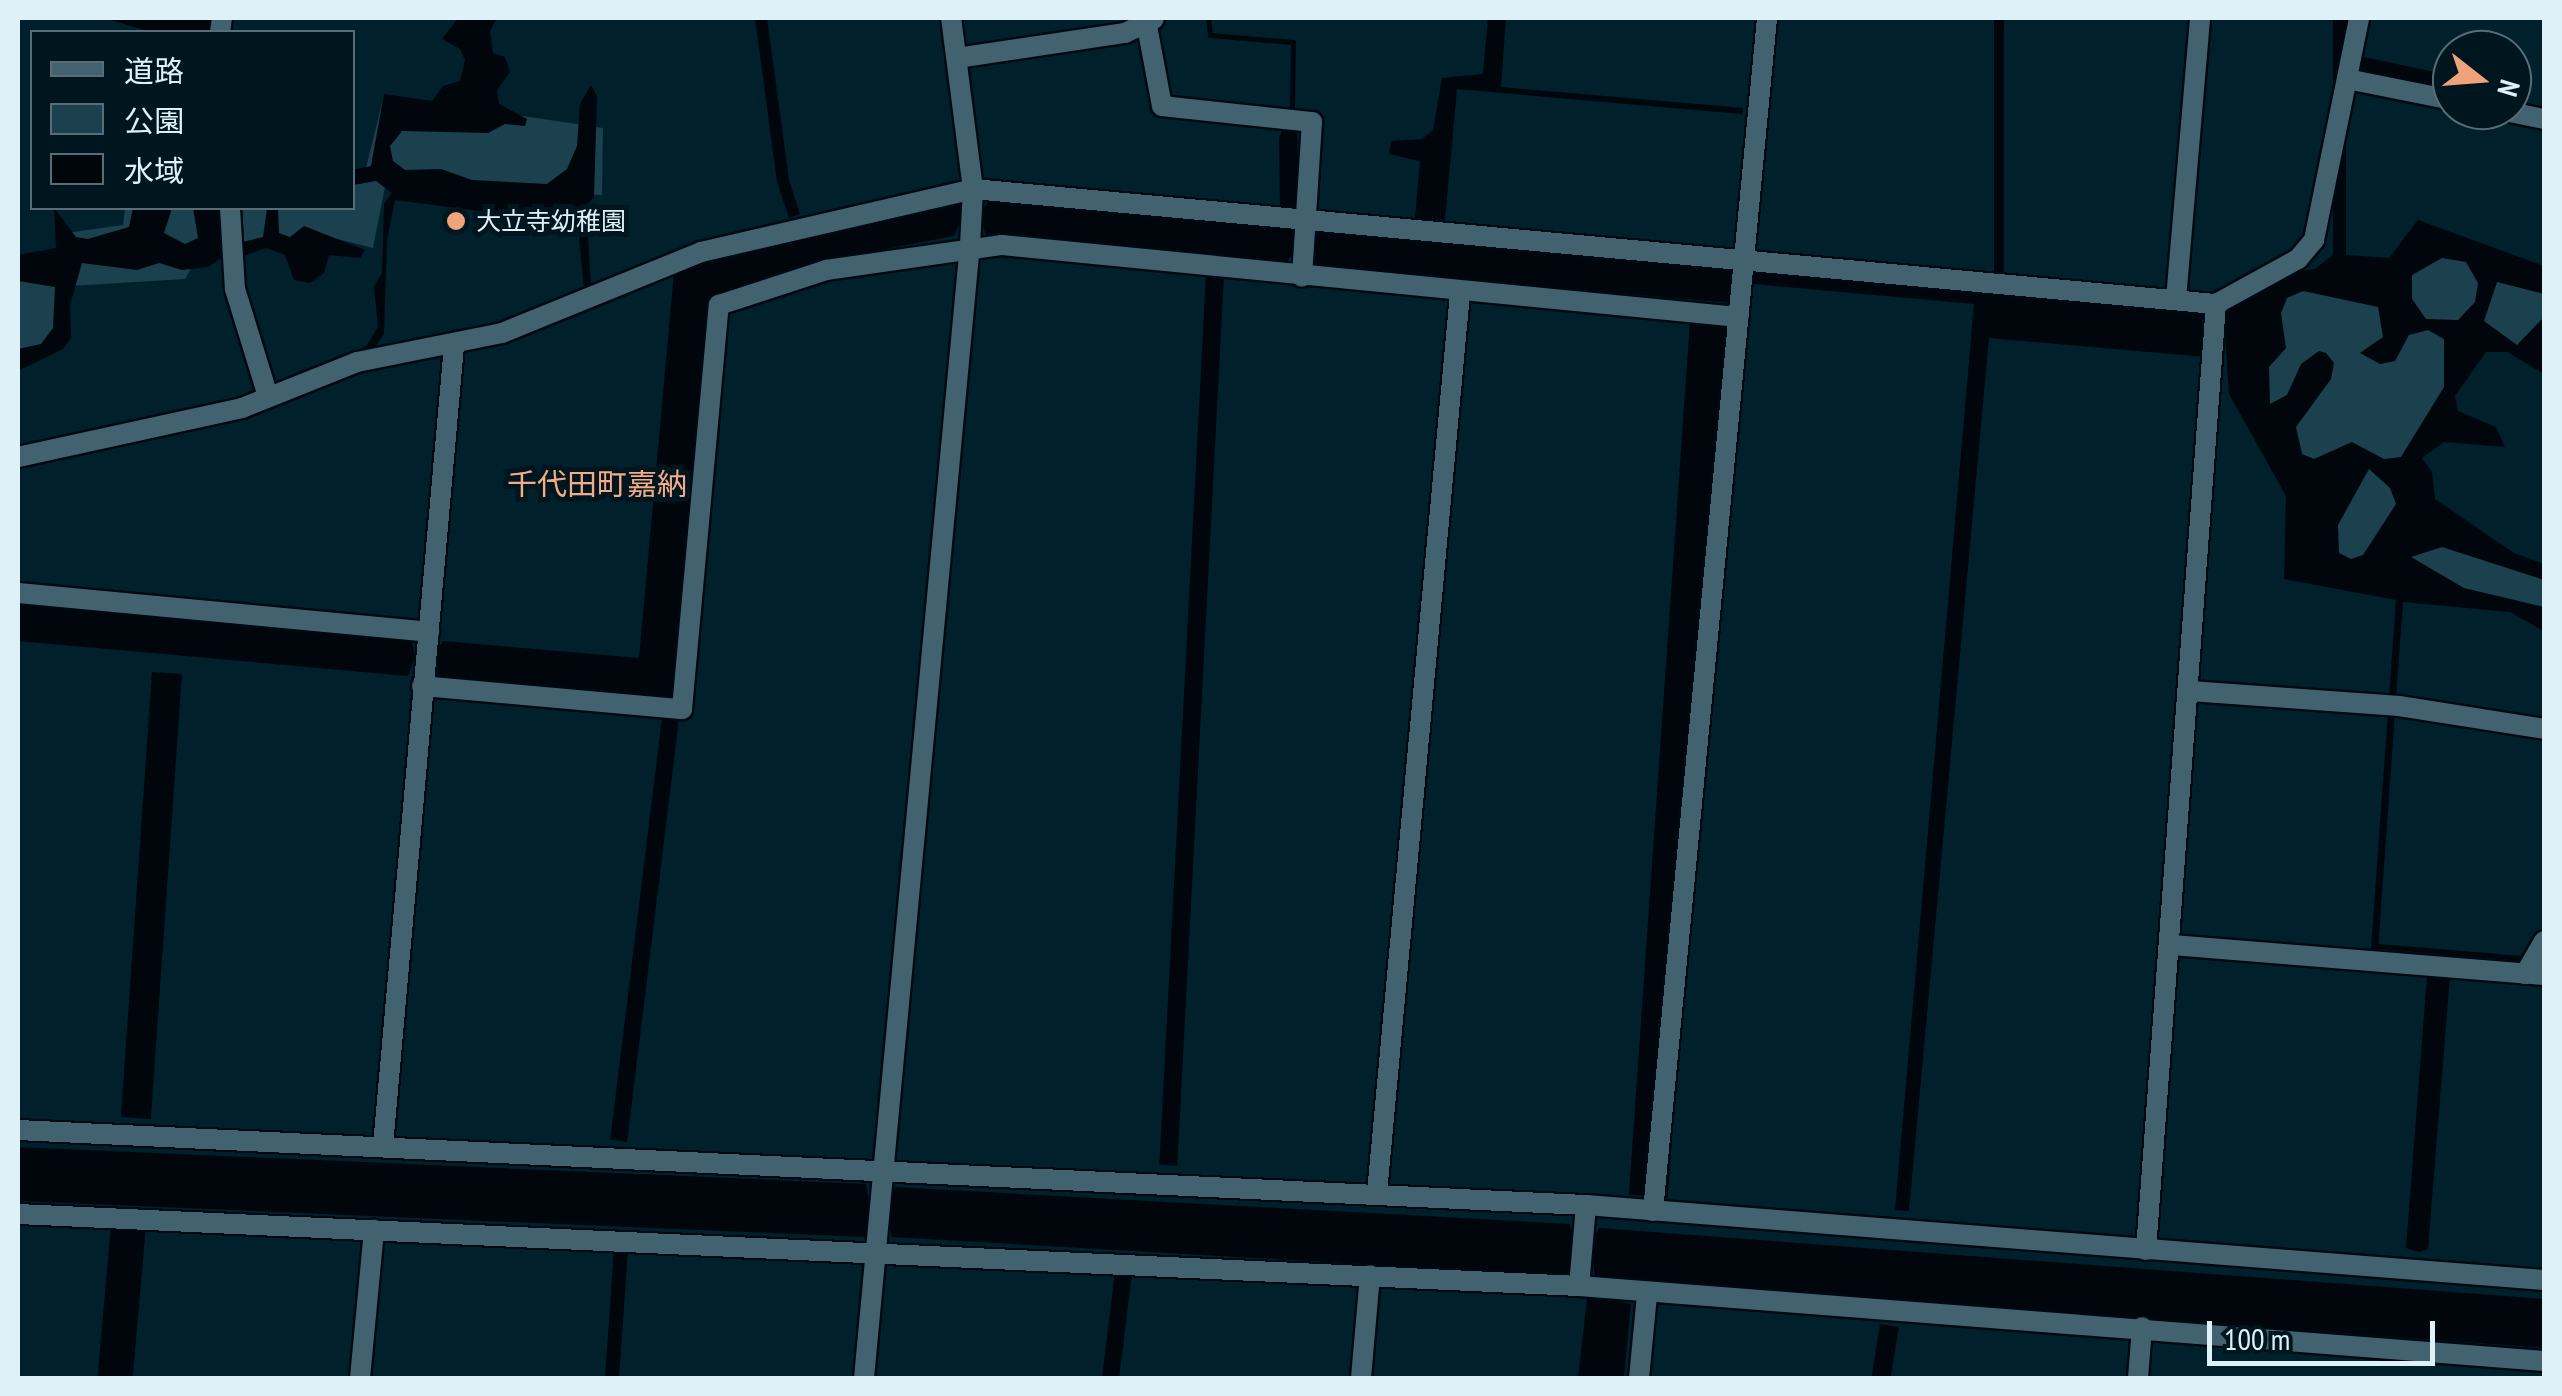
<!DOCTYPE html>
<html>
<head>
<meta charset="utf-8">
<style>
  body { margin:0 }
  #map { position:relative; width:2562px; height:1396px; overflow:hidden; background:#00202c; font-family:"PT Sans Narrow","Noto Sans JP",sans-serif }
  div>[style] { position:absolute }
  .green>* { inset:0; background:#1b404e }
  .water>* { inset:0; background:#00060b; transform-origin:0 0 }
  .stream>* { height:5px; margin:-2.5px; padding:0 2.5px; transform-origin:2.5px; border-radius:2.5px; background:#00060b }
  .roads { filter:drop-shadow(2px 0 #000811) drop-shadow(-2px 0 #000811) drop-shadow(0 2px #000811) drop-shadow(0 -2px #000811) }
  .minor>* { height:20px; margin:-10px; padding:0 10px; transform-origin:10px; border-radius:10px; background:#426270 }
  .dots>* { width:28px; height:28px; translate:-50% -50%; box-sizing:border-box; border:5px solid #00161f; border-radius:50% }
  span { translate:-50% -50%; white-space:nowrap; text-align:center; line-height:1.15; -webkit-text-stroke:10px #00161f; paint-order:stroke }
  .poi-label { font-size:25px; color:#def0f8 }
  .left { translate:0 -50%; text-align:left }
  .quarter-label { font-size:30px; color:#f4ab86 }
  .frame { position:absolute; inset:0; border:20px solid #def0f8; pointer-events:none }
  .legend { position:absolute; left:30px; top:30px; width:325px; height:180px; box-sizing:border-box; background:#00161f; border:2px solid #596d76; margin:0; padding:12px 18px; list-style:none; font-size:30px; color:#def0f8 }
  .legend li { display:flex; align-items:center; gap:20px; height:50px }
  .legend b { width:50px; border:2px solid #596d76 }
  .north { position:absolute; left:2432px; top:30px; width:100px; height:100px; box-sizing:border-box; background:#00161f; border:2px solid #596d76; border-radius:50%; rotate:107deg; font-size:28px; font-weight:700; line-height:40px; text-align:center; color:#def0f8 }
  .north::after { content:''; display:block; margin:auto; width:35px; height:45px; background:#f0a27a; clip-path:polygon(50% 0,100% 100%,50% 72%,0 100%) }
  .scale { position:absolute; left:2207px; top:1321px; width:228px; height:45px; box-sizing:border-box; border:5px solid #def0f8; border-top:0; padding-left:12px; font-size:30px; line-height:35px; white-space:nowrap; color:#def0f8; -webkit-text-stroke:8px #00161f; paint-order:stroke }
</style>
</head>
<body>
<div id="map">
  <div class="green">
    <i style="clip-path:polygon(384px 95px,603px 128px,602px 195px,385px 187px,373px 248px,306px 231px,291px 248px,205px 243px,185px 279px,70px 286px,51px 348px,18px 354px,18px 259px,62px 255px,66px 233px,123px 225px,125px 208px,352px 208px,353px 183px,362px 184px)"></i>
    <i style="clip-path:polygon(2422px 231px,2544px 280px,2544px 360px,2478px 337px,2407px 468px,2416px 520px,2544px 568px,2544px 616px,2302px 568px,2313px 499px,2247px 393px,2248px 318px,2298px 281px,2395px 279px)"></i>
  </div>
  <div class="water">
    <i style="clip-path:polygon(104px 18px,211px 18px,208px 32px,151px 32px)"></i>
    <i style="clip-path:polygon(458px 18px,497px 18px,490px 31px,493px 53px,505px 57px,510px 72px,497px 90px,499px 104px,527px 119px,525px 126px,505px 124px,488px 133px,402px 131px,390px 146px,393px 161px,405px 170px,441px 169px,472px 180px,547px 184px,567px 169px,577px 146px,580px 104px,591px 85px,597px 96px,594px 197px,586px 206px,591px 285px,584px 289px,576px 206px,502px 214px,395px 200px,387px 240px,384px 334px,372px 351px,339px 361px,367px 345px,378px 327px,374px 287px,382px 273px,384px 204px,392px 193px,376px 181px,353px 185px,352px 170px,371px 166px,384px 94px,432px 101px,443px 86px,460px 81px,465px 60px,460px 49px,442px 39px)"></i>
    <i style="clip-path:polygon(755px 18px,767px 18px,789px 180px,800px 214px,789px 218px,777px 182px)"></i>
    <i style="clip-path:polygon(1488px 18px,1506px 18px,1501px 87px,1743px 108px,1742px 114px,1457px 89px,1445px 220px,1415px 218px,1420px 161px,1389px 154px,1391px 141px,1422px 139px,1433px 130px,1442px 78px,1483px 74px)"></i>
    <i style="left:1994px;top:18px;width:10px;height:254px"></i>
    <i style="left:2333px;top:18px;width:13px;height:240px"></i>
    <i style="left:2359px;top:56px;width:95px;height:16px;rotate:12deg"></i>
    <i style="clip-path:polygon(1285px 123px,1297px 126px,1299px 210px,1280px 210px,1279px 138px)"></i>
    <i style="clip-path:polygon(991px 196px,1291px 226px,1296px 241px,1311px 242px,1320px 228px,2210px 312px,2206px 357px,1989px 338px,1909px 1211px,1895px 1210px,1974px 304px,1753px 284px,1751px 278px,1730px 303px,1317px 266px,1309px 252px,1295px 251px,1286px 263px,987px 237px,980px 220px,961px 219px,954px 236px,828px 260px,711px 300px,674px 699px,439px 678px,434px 662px,414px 660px,408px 676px,18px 641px,18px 603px,411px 638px,415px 654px,434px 656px,443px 641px,639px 658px,674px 272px,799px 232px,957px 197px,962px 212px,982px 213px)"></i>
    <i style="clip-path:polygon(54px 208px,76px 237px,88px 239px,129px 227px,133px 208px,172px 208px,164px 233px,185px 244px,198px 238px,193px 208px,223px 208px,229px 253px,208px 267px,182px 270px,159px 263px,137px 270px,82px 263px,70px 305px,71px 338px,63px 349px,18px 371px,18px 349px,41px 344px,53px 328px,55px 287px,18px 281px,18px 255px,56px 248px)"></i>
    <i style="clip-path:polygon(267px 208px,278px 208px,279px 233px,290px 237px,304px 226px,365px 250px,360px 258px,329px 255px,324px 273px,310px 283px,294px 280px,285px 255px,266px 248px,244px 256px,243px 242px,263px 237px)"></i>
    <i style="clip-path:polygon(evenodd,2418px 220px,2544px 266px,2544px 294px,2497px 282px,2484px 321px,2517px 345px,2544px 317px,2544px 374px,2507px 352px,2486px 352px,2455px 396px,2458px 411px,2496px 427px,2505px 447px,2444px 442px,2422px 458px,2432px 472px,2435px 499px,2514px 553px,2544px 564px,2544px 580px,2442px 547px,2411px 557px,2464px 588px,2544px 607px,2544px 631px,2510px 612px,2403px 602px,2378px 950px,2371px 949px,2396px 600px,2284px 579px,2286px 496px,2229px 394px,2224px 319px,2228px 308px,2289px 273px,2315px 269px,2334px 254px,2389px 258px,2418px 220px,2442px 258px,2466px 262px,2478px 283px,2475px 302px,2458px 320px,2426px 319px,2412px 299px,2412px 275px,2442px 258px,2418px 220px,2303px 291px,2378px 307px,2383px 337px,2360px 353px,2380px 364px,2395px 361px,2409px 335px,2428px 330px,2444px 339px,2444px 387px,2401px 457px,2384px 459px,2352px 442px,2314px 459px,2302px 454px,2296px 427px,2331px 379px,2334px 363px,2326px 353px,2319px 351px,2301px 364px,2287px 395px,2270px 404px,2269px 367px,2286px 348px,2281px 313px,2287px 298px,2303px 291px,2418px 220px,2369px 469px,2390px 488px,2396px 504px,2363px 555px,2351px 559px,2339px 553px,2338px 525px,2369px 469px)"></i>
    <i style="left:1206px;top:274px;width:18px;height:892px;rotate:3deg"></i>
    <i style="left:1690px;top:321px;width:39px;height:876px;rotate:4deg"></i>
    <i style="left:152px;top:672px;width:30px;height:446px;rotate:4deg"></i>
    <i style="left:662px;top:718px;width:17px;height:425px;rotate:7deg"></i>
    <i style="clip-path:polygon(2427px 976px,2450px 976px,2428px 1249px,2419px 1252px,2406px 1248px)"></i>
    <i style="clip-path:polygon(18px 1147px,866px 1184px,869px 1203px,889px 1203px,895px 1187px,1570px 1224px,1572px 1237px,1594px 1238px,1599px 1228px,2544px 1299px,2544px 1348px,1618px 1280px,1615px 1301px,1631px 1304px,1624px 1378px,1578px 1378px,1587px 1299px,1607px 1299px,1610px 1281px,1595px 1277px,1593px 1264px,1570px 1261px,1569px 1276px,892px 1237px,889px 1223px,867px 1222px,865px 1237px,18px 1201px)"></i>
    <i style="left:111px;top:1224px;width:35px;height:155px;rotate:5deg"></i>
    <i style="left:614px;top:1249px;width:14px;height:130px;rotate:4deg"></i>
    <i style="left:1115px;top:1272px;width:17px;height:106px;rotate:7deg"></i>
    <i style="left:1880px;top:1324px;width:19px;height:54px;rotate:9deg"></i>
  </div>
  <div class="stream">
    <i style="left:1208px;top:18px;width:17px;rotate:83deg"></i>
    <i style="left:1210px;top:35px;width:83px;rotate:4.8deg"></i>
    <i style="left:1293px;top:42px;width:64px;rotate:90.9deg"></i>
    <i style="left:2378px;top:946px;width:144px;rotate:4.8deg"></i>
  </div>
  <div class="roads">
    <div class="minor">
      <i style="left:1147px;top:26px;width:81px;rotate:79.4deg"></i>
      <i style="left:1162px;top:106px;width:151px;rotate:6.1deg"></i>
      <i style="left:1312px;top:122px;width:155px;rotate:93.7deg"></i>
      <i style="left:220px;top:32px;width:14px;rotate:-82deg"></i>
      <i style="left:957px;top:58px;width:170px;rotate:-8.5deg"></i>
      <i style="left:1125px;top:33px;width:32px;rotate:-26deg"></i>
      <i style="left:2347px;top:79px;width:107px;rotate:11.3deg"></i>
      <i style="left:2500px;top:110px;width:45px;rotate:11.6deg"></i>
      <i style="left:230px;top:208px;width:81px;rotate:86.5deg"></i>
      <i style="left:235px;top:289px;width:109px;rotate:72.9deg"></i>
      <i style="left:2176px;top:299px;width:282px;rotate:-85.1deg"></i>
      <i style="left:18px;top:457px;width:229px;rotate:-12.3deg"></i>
      <i style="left:242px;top:408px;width:124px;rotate:-21.8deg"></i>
      <i style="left:357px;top:362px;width:148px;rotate:-11.3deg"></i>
      <i style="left:502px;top:333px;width:215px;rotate:-22.1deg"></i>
      <i style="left:701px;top:252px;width:279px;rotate:-13deg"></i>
      <i style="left:973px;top:189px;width:1248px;rotate:5.29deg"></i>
      <i style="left:18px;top:593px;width:413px;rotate:5.4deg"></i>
      <i style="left:422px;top:686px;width:261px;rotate:5.1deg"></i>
      <i style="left:682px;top:709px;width:406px;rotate:-84.8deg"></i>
      <i style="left:719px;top:305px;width:113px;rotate:-18.1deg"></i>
      <i style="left:826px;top:270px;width:178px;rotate:-8.1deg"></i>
      <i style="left:1002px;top:245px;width:740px;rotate:5.59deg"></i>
      <i style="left:2190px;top:691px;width:210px;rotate:4.1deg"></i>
      <i style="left:2399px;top:706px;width:147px;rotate:9deg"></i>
      <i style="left:2172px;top:945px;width:373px;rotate:4.6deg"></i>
      <i style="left:2525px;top:974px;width:38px;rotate:-60deg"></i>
      <i style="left:18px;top:1130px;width:1570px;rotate:2.74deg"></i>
      <i style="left:1586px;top:1205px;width:961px;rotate:4.48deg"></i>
      <i style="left:383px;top:1146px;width:804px;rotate:-84.93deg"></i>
      <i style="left:1377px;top:1193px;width:904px;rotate:-84.73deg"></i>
      <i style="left:1586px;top:1205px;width:81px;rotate:94.9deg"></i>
      <i style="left:1579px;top:1286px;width:968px;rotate:4.44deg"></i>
      <i style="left:1653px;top:1211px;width:1198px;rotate:-84.54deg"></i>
      <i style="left:18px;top:1214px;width:1563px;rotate:2.64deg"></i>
      <i style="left:2146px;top:1250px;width:949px;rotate:-85.77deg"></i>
      <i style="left:2216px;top:304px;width:94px;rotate:-28.8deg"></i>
      <i style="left:2298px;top:259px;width:25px;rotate:-50deg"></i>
      <i style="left:2314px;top:240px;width:227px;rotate:-78.5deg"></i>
      <i style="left:360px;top:1378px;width:149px;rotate:-84.6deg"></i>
      <i style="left:864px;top:1378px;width:1138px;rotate:-84.66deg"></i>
      <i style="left:970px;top:245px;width:56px;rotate:-86.9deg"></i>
      <i style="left:973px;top:189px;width:172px;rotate:-97.3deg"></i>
      <i style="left:1361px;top:1378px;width:103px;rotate:-85deg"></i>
      <i style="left:1639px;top:1378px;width:83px;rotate:-84.5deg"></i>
      <i style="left:2138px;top:1378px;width:51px;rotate:-85.5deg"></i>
    </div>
  </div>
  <div class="dots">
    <i style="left:456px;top:221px;background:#f0a27a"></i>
  </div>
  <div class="poi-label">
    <span class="left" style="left:476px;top:221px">大立寺幼稚園</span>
  </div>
  <div class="quarter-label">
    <span style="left:597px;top:484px">千代田町嘉納</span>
  </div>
  <div class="frame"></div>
  <ul class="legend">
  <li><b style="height:12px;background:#426270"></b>道路</li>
  <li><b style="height:28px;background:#1b404e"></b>公園</li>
  <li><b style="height:28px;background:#00060b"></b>水域</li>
  </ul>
  <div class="north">N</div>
  <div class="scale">100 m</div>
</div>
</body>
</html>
